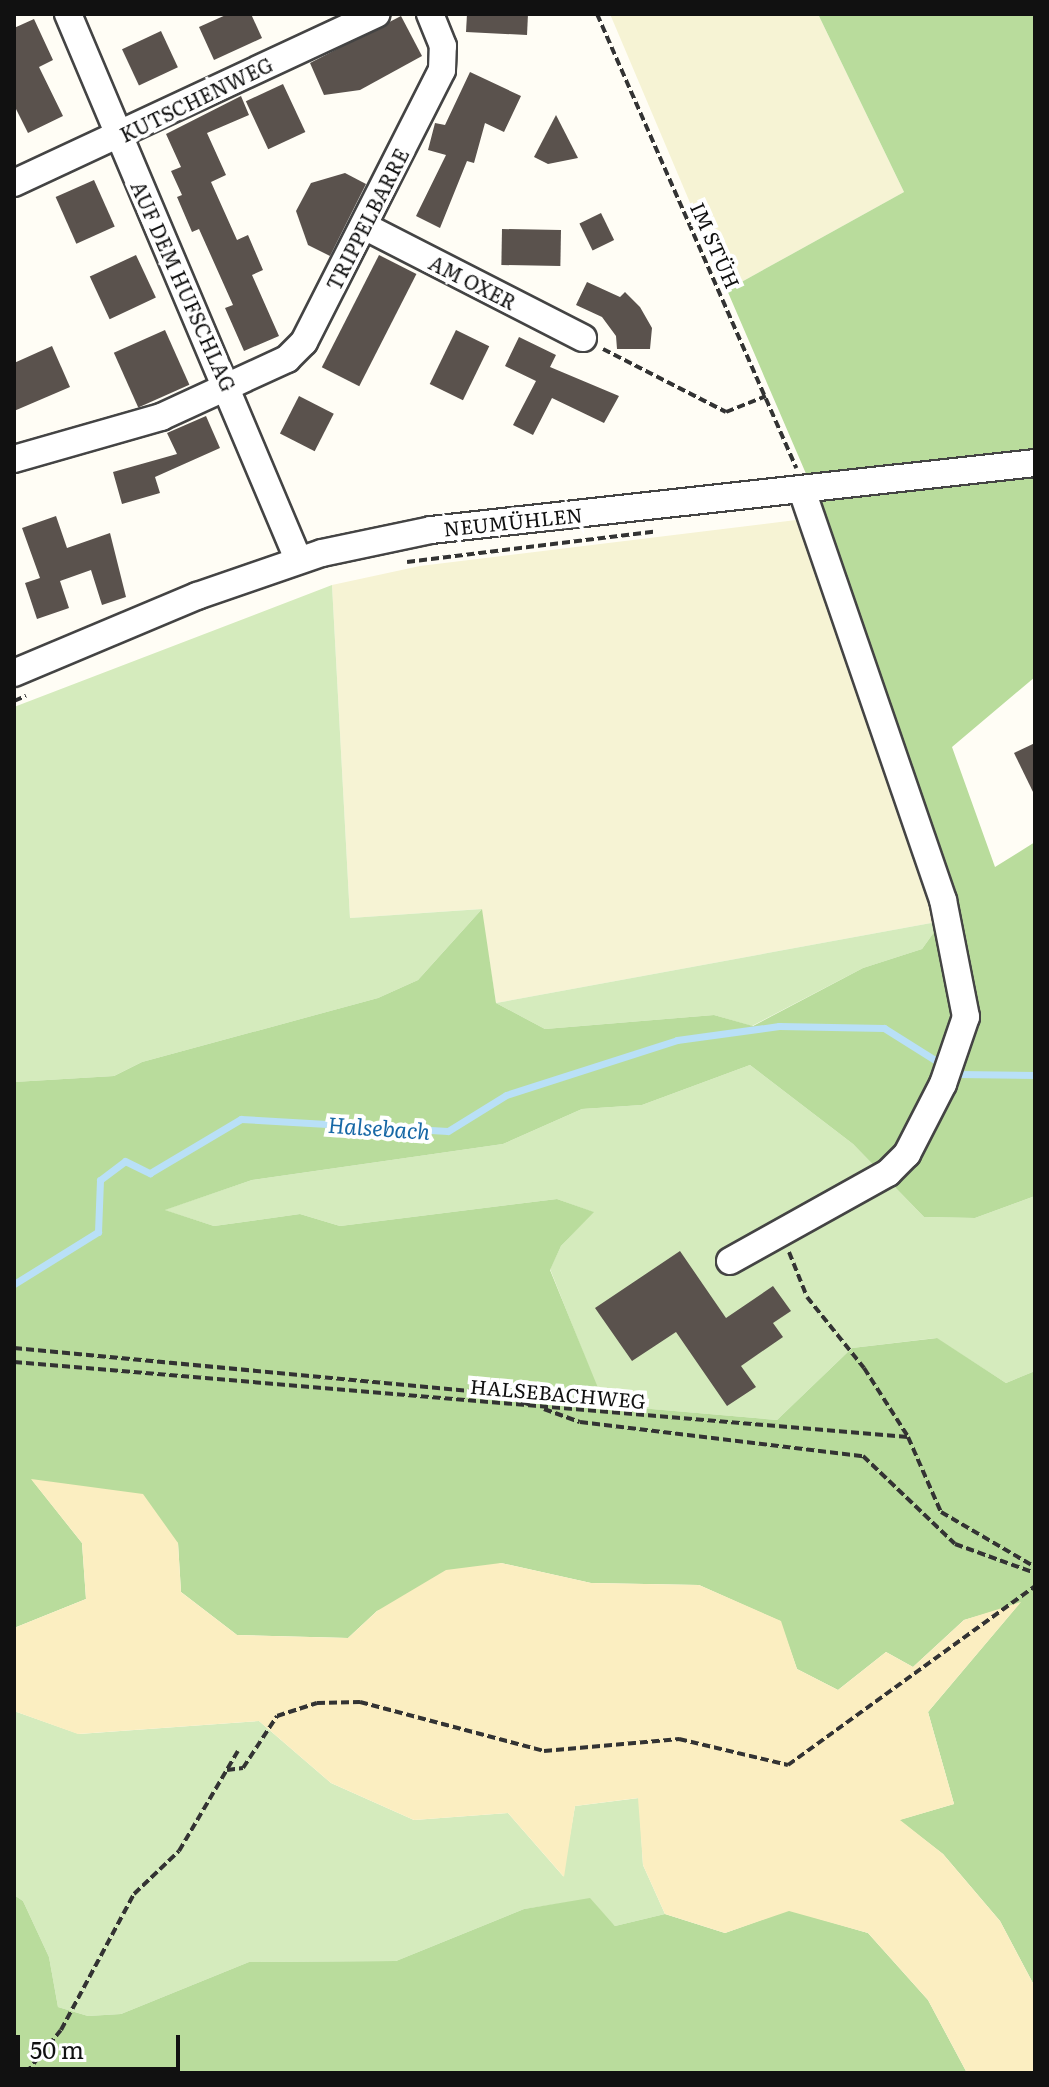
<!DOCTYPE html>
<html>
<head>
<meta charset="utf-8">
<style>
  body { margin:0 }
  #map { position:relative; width:1049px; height:2087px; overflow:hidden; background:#fffdf5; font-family:Literata,serif }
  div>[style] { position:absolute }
  .farmland>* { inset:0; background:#f6f3d4 }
  .green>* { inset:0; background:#d5ebbd }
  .forest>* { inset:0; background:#b9dc9c }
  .sand>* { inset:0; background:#fbeec1 }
  .stream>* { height:7px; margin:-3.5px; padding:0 3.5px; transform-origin:3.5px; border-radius:3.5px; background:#b9e0f7 }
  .building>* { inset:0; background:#5a524d; transform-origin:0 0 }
  .path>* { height:4px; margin-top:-2px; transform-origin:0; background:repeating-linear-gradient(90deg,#333 0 8px,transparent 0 12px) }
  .roads { filter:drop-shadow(2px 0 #444) drop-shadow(-2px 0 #444) drop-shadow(0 2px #444) drop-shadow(0 -2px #444) }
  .minor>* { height:26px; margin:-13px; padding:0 13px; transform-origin:13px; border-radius:13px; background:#fff }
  span { translate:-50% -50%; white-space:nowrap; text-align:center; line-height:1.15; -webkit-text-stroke:8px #fff; paint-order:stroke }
  .street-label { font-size:20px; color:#111 }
  .water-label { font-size:22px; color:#1768a6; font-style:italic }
  .frame { position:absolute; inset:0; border:16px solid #111; pointer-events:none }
  .scale { position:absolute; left:16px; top:2035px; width:164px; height:36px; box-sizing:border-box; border:4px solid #111; border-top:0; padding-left:10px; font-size:24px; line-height:28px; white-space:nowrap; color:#111; -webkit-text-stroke:6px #fff; paint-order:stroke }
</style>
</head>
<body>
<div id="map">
  <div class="farmland">
    <i style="clip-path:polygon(610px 14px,818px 14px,904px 192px,727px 290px)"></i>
    <i style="clip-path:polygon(804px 519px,942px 921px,496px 1003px,481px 909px,350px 918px,332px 585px,420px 566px)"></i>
  </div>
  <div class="green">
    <i style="clip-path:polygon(332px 585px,350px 918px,482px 909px,418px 980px,378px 998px,142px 1062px,114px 1076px,14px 1082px,14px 707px)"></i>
    <i style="clip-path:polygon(942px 921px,922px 949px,863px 968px,752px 1026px,714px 1015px,545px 1029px,496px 1003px)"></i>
    <i style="clip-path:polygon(750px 1065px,853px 1144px,924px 1217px,975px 1218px,1035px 1196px,1035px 1371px,1006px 1383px,936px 1338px,852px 1348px,777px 1420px,604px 1405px,550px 1269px,561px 1246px,593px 1212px,557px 1199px,340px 1226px,300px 1214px,214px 1226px,164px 1210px,252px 1180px,503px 1144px,582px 1109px,642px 1105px)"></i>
    <i style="clip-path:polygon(14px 1711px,79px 1734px,259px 1721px,331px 1783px,414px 1820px,508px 1813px,563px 1876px,575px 1806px,639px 1798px,643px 1865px,665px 1914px,615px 1926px,590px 1899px,524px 1909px,396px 1961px,249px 1962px,121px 2014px,88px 2016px,58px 2007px,49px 1957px,23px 1901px,14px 1895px)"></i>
  </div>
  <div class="forest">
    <i style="clip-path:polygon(818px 14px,1035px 14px,1035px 677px,952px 747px,995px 867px,1035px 842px,1035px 1196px,975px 1218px,924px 1217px,853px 1144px,750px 1065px,642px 1105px,582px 1109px,503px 1144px,252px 1180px,165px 1210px,214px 1226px,300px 1214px,340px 1226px,557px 1199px,594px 1212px,561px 1246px,550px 1270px,605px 1405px,777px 1420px,852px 1348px,937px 1338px,1006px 1383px,1035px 1371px,1035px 1987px,1000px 1921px,943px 1854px,899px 1820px,954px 1804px,928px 1712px,1019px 1604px,964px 1620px,913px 1667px,886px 1652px,838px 1690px,797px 1669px,780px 1621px,699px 1585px,591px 1583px,501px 1563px,377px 1611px,348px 1638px,237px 1635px,181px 1592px,178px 1543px,32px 1480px,82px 1543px,86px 1599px,14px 1628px,14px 1082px,114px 1076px,142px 1062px,378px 998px,418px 980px,482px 909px,496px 1003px,545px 1029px,714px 1015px,753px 1026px,863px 968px,922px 949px,942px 921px,810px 483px,727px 290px,904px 192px)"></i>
    <i style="clip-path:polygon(14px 1895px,23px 1901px,49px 1957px,58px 2007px,88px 2016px,121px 2014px,249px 1962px,396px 1961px,524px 1909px,590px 1898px,615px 1926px,665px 1914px,725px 1933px,789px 1910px,868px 1933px,928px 2000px,967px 2073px,14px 2073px)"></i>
  </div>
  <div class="sand">
    <i style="clip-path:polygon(31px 1479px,143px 1494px,178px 1543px,181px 1592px,237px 1635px,348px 1638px,377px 1611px,446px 1570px,501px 1563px,591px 1583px,699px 1585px,781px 1621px,797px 1669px,838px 1690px,886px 1652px,913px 1667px,964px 1620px,1021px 1602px,928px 1712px,954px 1804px,900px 1820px,943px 1854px,1000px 1921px,1035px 1987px,1035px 2073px,967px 2073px,928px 2000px,868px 1933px,789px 1911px,725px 1933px,665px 1914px,643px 1865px,638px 1798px,575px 1806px,564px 1877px,508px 1813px,414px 1820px,331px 1783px,259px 1721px,78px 1734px,14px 1711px,14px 1628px,86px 1599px,82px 1543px)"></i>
  </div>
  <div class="stream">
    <i style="left:958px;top:1074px;width:77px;rotate:0.7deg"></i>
    <i style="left:14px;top:1284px;width:99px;rotate:-31.8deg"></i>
    <i style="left:98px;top:1232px;width:52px;rotate:-87.8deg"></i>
    <i style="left:100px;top:1180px;width:31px;rotate:-37deg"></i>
    <i style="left:125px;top:1161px;width:28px;rotate:26deg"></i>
    <i style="left:150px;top:1173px;width:106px;rotate:-30.7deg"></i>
    <i style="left:241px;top:1119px;width:207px;rotate:3.3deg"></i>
    <i style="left:448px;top:1131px;width:68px;rotate:-31.8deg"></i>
    <i style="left:506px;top:1095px;width:180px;rotate:-17.8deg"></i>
    <i style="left:677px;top:1040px;width:103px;rotate:-7.8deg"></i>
    <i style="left:779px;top:1026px;width:105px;rotate:1.1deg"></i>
    <i style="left:884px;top:1028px;width:70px;rotate:32.1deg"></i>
  </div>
  <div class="building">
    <i style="clip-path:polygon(228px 14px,251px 14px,262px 38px,214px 60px,199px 27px)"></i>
    <i style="clip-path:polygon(467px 14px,528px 14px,527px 35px,466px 32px)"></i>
    <i style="clip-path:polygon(401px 16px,422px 56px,360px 90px,324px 95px,310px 63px)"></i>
    <i style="clip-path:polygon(34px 19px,53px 60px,39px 67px,63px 116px,28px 133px,14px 105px,14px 28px)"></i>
    <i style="left:161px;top:31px;width:40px;height:43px;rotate:65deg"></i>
    <i style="clip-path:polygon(470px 72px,521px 96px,504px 132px,485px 123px,474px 163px,467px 161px,440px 228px,416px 216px,446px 155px,428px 150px,435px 123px,445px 125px)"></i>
    <i style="left:283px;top:84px;width:53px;height:41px;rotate:65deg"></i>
    <i style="clip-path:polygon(241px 96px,249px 115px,207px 133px,226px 175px,211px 182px,237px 240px,248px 235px,263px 270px,252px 275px,279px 336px,244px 351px,225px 308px,233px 305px,199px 229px,192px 232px,177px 197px,182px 195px,171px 171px,181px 167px,166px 134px)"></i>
    <i style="clip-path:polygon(556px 115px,578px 158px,548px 164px,534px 157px)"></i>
    <i style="clip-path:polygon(345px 173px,366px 184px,330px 256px,308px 245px,296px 211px,311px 183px)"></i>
    <i style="left:94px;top:180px;width:51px;height:42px;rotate:66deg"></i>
    <i style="left:601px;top:213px;width:30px;height:24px;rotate:64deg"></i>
    <i style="left:502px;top:229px;width:59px;height:36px;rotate:1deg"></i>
    <i style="left:136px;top:255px;width:47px;height:51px;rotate:65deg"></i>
    <i style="left:379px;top:255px;width:42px;height:126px;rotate:27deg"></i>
    <i style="clip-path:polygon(587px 282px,620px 297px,625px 292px,640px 307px,652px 328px,650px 349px,617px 349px,616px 336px,602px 317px,576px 305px)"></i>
    <i style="left:165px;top:330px;width:60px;height:56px;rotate:66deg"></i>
    <i style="left:456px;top:330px;width:37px;height:60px;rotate:26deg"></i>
    <i style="clip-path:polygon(519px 337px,556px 355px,550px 367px,619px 396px,604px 423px,552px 398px,533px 435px,513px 425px,536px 381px,505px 366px)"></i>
    <i style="clip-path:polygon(52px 346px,70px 387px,14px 411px,14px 363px)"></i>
    <i style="left:299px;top:396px;width:39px;height:42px;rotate:27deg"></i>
    <i style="clip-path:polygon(206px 416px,220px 448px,155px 477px,160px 493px,122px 504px,113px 472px,177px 454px,167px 433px)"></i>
    <i style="clip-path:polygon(56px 516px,67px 548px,110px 533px,126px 597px,102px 605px,91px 570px,60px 581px,69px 608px,37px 619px,25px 583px,40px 578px,22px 528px)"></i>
    <i style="clip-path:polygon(1035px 743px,1035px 796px,1014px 753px)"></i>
    <i style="clip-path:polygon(680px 1251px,726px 1318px,773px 1286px,791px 1311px,773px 1323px,783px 1337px,741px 1366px,756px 1387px,727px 1406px,676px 1332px,632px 1361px,595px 1308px)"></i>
  </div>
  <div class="path">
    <i style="left:597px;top:14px;width:496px;rotate:66.3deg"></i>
    <i style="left:603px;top:349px;width:138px;rotate:27.1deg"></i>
    <i style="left:726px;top:412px;width:43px;rotate:-21.8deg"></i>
    <i style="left:407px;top:562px;width:248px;rotate:-7deg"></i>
    <i style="left:14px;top:701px;width:13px;rotate:-23deg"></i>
    <i style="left:789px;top:1252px;width:48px;rotate:68.2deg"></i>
    <i style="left:807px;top:1297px;width:91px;rotate:51.2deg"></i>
    <i style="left:864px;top:1368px;width:80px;rotate:57.3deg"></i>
    <i style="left:14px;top:1348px;width:487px;rotate:5.4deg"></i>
    <i style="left:499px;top:1394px;width:34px;rotate:19deg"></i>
    <i style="left:14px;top:1362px;width:897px;rotate:4.8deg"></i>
    <i style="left:908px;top:1437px;width:82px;rotate:66.3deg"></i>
    <i style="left:941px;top:1512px;width:109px;rotate:30.3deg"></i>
    <i style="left:544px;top:1409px;width:38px;rotate:20deg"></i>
    <i style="left:580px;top:1422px;width:285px;rotate:6.9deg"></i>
    <i style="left:863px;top:1456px;width:127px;rotate:43.7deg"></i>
    <i style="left:955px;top:1544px;width:85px;rotate:19.9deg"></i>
    <i style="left:227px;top:1770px;width:16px;rotate:-7deg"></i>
    <i style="left:243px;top:1768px;width:62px;rotate:-56.8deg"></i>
    <i style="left:277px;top:1716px;width:42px;rotate:-18deg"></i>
    <i style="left:317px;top:1703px;width:43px;rotate:-1.3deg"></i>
    <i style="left:360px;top:1702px;width:190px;rotate:14.9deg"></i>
    <i style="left:544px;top:1751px;width:136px;rotate:-5.1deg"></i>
    <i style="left:679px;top:1739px;width:112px;rotate:13.4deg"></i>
    <i style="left:788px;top:1765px;width:305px;rotate:-35.9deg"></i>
    <i style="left:26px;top:2073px;width:55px;rotate:-50.9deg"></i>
    <i style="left:61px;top:2030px;width:154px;rotate:-61.8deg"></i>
    <i style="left:134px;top:1894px;width:62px;rotate:-43.7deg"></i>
    <i style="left:179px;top:1851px;width:116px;rotate:-59.5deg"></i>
  </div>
  <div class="roads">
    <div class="minor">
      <i style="left:68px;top:14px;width:592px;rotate:67.12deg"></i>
      <i style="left:14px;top:183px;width:400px;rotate:-25deg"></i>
      <i style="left:364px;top:226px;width:246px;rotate:27.1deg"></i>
      <i style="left:14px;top:459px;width:153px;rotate:-15.9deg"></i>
      <i style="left:161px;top:417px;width:139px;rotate:-24.7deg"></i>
      <i style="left:287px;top:359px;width:24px;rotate:-45deg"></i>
      <i style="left:304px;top:342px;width:305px;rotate:-63.1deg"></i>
      <i style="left:442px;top:70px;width:24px;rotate:-88deg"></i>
      <i style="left:443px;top:46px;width:35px;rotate:-112deg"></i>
      <i style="left:14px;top:673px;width:199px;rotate:-22.8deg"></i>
      <i style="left:197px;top:596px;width:132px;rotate:-19deg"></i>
      <i style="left:322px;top:553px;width:111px;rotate:-11.9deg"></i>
      <i style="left:431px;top:530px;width:608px;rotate:-6.33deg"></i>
      <i style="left:730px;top:1261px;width:181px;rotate:-29.1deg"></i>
      <i style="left:888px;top:1173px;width:27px;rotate:-45deg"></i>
      <i style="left:907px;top:1154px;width:79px;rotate:-62.8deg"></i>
      <i style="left:943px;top:1084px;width:71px;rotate:-71.1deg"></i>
      <i style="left:966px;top:1017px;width:119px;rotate:-101.1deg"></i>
      <i style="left:943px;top:900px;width:434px;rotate:-109deg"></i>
    </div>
  </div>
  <div class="street-label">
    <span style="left:196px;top:99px;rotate:-26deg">KUTSCHENWEG</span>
    <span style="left:367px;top:219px;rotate:-63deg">TRIPPELBARRE</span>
    <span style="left:716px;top:245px;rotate:66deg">IM STÜH</span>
    <span style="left:473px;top:282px;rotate:27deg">AM OXER</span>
    <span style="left:184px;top:286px;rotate:66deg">AUF DEM HUFSCHLAG</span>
    <span style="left:513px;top:521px;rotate:-6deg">NEUMÜHLEN</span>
    <span style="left:558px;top:1393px;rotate:5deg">HALSEBACHWEG</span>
  </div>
  <div class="water-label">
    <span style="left:379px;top:1127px;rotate:4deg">Halsebach</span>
  </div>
  <div class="frame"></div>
  <div class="scale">50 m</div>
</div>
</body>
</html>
